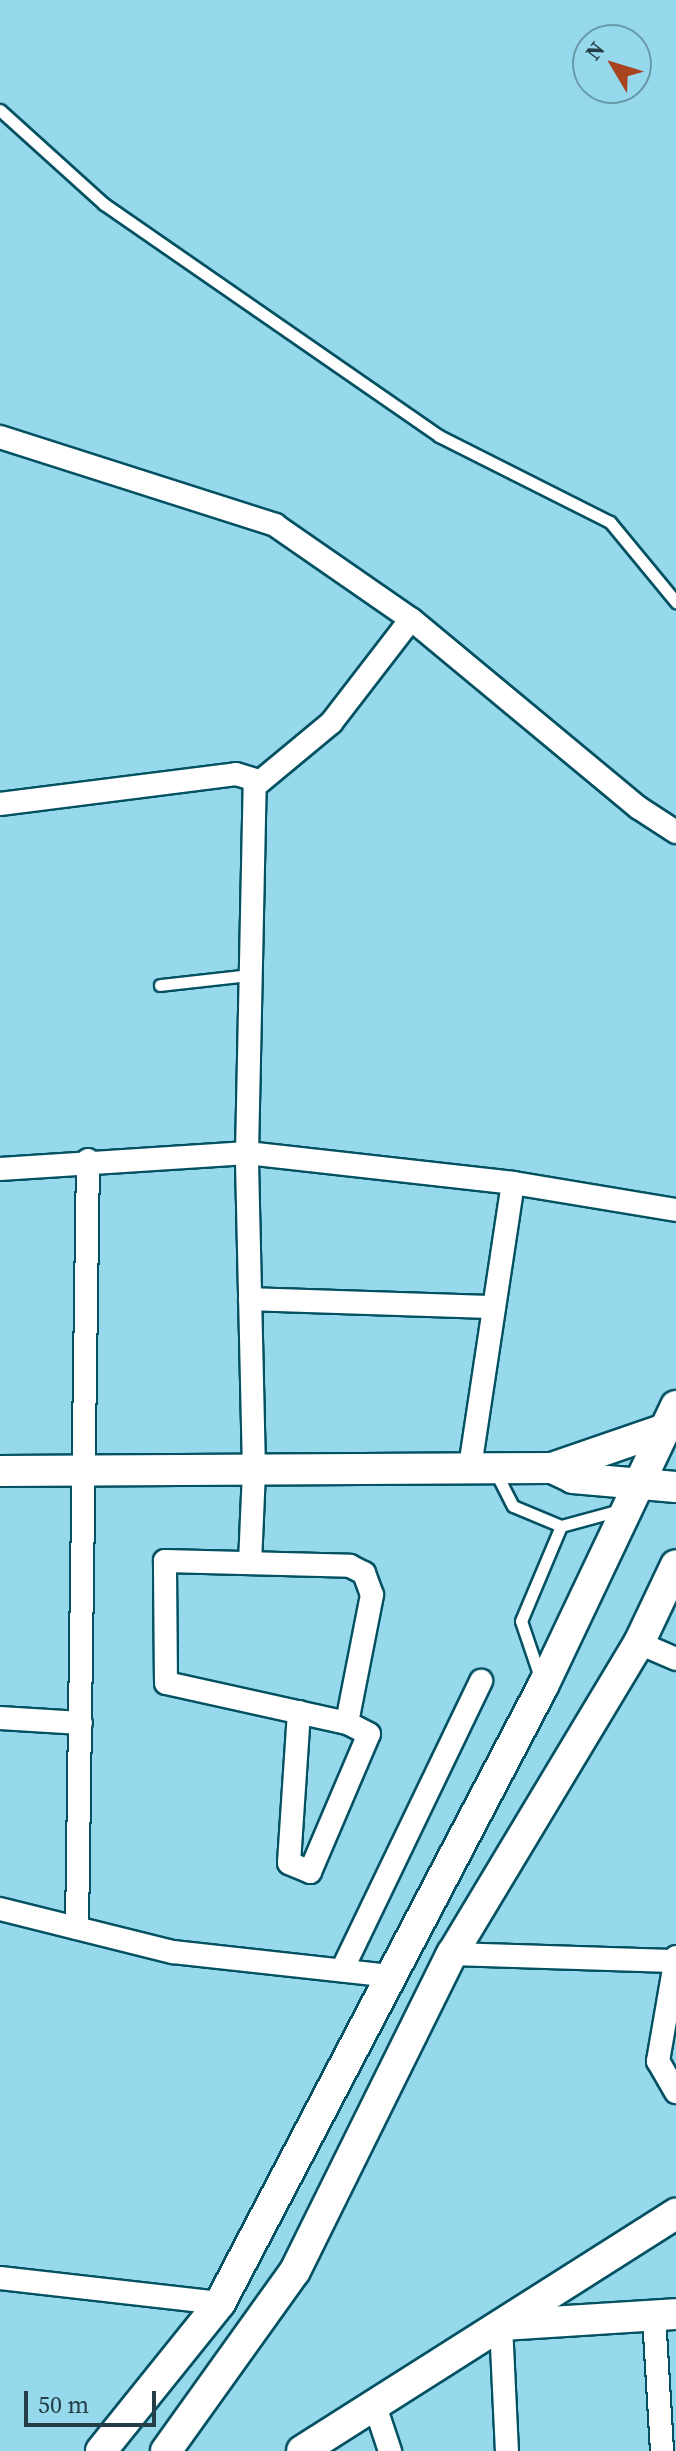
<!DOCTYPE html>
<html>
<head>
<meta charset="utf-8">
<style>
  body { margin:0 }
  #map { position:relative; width:676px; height:2451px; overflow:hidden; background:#96d8ec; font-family:"Source Serif 4",serif }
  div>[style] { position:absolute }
  .roads { filter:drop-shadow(2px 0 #035162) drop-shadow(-2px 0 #035162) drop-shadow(0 2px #035162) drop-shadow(0 -2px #035162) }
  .lane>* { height:11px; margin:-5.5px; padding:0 5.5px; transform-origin:5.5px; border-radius:5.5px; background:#fff }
  .street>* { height:22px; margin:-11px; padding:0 11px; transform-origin:11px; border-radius:11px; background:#fff }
  .secondary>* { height:30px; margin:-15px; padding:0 15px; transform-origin:15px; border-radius:15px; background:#fff }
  span { translate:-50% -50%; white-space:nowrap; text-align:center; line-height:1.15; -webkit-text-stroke:7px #96d8ec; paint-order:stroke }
  .north { position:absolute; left:572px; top:24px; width:80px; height:80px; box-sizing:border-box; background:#96d8ec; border:2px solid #689aaa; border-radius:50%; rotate:308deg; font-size:22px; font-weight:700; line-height:32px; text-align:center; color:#233e46 }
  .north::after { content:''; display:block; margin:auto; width:28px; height:36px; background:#aa431f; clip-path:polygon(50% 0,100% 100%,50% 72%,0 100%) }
  .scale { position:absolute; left:24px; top:2391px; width:132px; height:36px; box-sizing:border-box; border:4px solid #233e46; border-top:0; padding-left:10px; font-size:24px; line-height:28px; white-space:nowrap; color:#233e46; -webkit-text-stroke:6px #96d8ec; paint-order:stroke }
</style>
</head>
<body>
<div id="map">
  <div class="roads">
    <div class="lane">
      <i style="left:0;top:110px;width:140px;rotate:42.1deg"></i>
      <i style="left:104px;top:204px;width:407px;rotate:34.7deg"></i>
      <i style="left:439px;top:436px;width:191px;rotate:26.7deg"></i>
      <i style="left:610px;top:522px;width:104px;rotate:50.5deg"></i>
      <i style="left:160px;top:985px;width:90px;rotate:-6.4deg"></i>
      <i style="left:495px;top:1471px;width:39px;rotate:63deg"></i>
      <i style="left:513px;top:1506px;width:52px;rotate:22.6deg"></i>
      <i style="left:541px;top:1680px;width:62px;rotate:-108.7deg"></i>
      <i style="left:521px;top:1621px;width:103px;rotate:-67.2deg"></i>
      <i style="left:561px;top:1526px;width:61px;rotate:-15.2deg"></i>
    </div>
    <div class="street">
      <i style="left:0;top:437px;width:289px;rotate:17.7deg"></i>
      <i style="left:275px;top:525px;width:165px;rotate:34.7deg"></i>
      <i style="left:0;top:804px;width:238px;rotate:-7.2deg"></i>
      <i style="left:236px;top:774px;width:24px;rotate:17deg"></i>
      <i style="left:0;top:1169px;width:248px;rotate:-3.7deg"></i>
      <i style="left:247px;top:1153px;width:268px;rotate:6.4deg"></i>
      <i style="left:513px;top:1183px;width:165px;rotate:9.4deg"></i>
      <i style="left:250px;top:1299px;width:244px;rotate:1.9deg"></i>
      <i style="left:470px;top:1467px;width:287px;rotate:-81.4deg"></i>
      <i style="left:250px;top:1563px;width:93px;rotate:-87.5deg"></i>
      <i style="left:254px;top:1470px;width:317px;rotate:-91.3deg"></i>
      <i style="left:247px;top:1153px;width:367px;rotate:-88.8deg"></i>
      <i style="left:255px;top:786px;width:99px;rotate:-39.7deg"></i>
      <i style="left:331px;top:723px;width:131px;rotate:-52.4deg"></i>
      <i style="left:411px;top:619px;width:296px;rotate:39.7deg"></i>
      <i style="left:639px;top:808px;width:44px;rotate:33deg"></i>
      <i style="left:639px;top:1643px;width:40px;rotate:23.4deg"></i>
      <i style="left:299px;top:1712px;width:151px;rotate:93.8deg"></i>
      <i style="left:289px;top:1863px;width:23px;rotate:23deg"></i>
      <i style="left:310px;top:1872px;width:150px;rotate:-66.9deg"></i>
      <i style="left:369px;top:1734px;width:25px;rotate:-153deg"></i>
      <i style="left:347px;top:1723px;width:185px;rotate:-167.5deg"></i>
      <i style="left:166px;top:1683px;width:122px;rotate:-90.5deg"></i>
      <i style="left:165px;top:1561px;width:185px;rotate:1.5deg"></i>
      <i style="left:350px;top:1566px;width:16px;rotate:27deg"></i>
      <i style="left:364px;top:1573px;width:23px;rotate:70deg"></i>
      <i style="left:372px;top:1595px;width:130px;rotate:101.1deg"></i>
      <i style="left:0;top:1718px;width:81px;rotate:3.5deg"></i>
      <i style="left:0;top:1909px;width:178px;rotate:14deg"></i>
      <i style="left:173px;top:1952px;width:218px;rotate:6.3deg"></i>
      <i style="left:77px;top:1928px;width:768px;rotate:-89.18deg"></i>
      <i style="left:452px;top:1954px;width:223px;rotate:1.8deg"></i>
      <i style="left:676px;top:1957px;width:106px;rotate:99.8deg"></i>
      <i style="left:658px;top:2061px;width:36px;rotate:60deg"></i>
      <i style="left:342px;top:1970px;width:321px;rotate:-64.3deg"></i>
      <i style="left:0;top:2278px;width:221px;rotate:6.5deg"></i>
      <i style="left:654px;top:2316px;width:135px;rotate:86.6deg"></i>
      <i style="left:501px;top:2325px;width:126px;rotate:87.3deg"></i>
      <i style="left:374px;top:2403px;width:51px;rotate:71.6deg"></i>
    </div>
    <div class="secondary">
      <i style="left:552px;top:1468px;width:126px;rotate:-19deg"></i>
      <i style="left:0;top:1471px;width:552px;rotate:-0.31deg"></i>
      <i style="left:552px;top:1468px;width:23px;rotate:25deg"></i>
      <i style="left:573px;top:1478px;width:103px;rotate:5deg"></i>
      <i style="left:502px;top:2325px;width:174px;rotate:-3.6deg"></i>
      <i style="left:101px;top:2451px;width:190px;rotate:-51.2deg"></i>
      <i style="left:220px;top:2303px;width:696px;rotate:-62.37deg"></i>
      <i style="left:543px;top:1686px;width:310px;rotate:-64.6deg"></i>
      <i style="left:166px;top:2451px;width:221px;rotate:-54.4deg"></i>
      <i style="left:295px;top:2271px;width:354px;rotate:-63.7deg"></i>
      <i style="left:452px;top:1954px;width:363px;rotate:-59deg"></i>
      <i style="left:639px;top:1643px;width:86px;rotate:-64.6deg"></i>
      <i style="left:302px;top:2451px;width:443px;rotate:-32.4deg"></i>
    </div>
  </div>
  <div class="north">N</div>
  <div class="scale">50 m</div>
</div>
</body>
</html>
